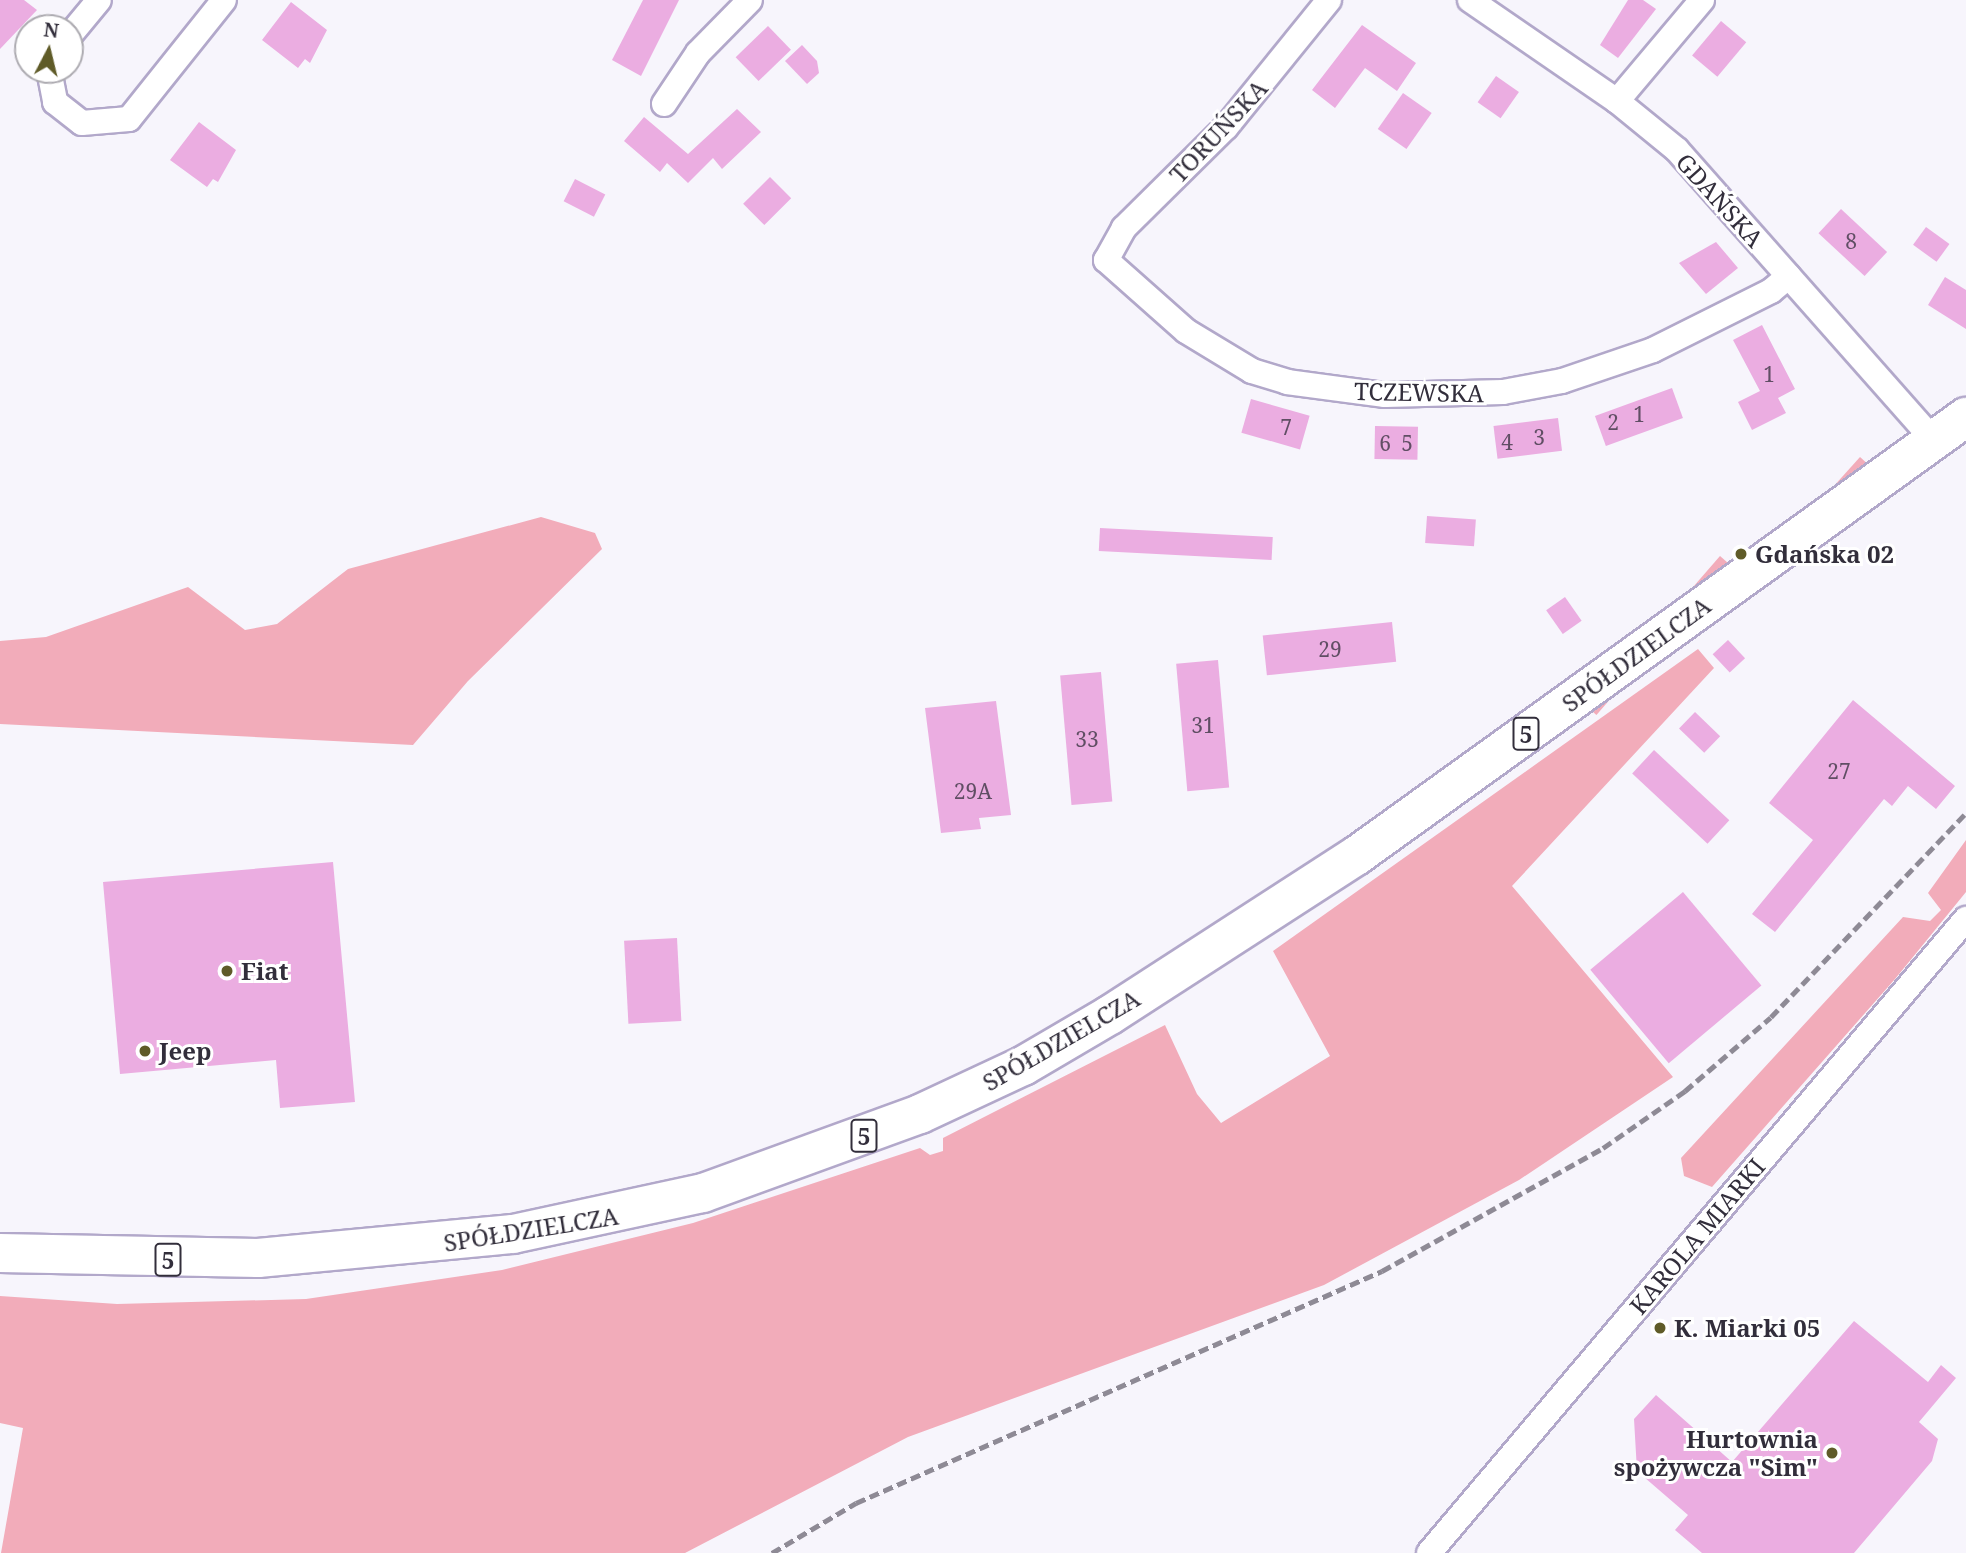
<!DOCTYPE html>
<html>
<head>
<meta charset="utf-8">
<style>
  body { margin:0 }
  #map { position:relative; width:1966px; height:1553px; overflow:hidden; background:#f7f5fc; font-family:"Noto Serif",serif }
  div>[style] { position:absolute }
  .green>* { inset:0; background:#f2acba; transform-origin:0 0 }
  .building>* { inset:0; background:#ebade1; transform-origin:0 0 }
  .roads { filter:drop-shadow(2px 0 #b2a8ca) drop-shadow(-2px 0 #b2a8ca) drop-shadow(0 2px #b2a8ca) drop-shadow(0 -2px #b2a8ca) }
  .minor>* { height:24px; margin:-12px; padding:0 12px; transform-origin:12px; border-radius:12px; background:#fff }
  .primary>* { height:38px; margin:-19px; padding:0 19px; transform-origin:19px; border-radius:19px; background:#fff }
  .rail>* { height:5px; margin-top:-2.5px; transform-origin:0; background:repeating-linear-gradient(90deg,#8e8a95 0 10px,transparent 0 15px) }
  .dots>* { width:19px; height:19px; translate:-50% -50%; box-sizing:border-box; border:4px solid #fff; border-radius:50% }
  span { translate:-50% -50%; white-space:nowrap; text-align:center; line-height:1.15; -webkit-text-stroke:6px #fff; paint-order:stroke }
  .number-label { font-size:21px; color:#604e64 }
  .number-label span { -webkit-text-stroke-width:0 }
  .shield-label span { padding:2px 5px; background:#fff; border:2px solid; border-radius:5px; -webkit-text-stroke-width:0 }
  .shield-label { font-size:23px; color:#322e3b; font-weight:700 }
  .street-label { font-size:24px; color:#322e3b }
  .poi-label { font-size:24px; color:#322e3b; font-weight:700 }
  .left { translate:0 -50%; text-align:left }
  .right { translate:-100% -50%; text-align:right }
  .north { position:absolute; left:14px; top:14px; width:70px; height:70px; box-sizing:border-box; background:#fff; border:2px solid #adabb1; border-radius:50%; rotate:7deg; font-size:19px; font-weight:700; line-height:28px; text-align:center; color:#322e3b }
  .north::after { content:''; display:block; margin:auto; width:24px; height:32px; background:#5f5b28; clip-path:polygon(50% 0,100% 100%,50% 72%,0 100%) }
</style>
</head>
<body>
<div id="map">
  <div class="green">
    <i style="left:1860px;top:457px;width:12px;height:133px;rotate:42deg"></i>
    <i style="clip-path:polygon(541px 517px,595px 533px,602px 549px,468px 681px,413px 745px,0 724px,0 641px,46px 637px,188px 587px,245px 630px,277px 624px,348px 569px)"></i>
    <i style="left:1720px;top:556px;width:11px;height:201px;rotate:41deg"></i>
    <i style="clip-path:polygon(1698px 649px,1714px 668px,1512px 886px,1673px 1077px,1519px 1180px,1324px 1285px,908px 1437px,685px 1553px,1px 1553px,23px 1428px,0 1423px,0 1296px,117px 1304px,306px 1299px,502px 1270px,693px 1223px,920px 1148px,930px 1155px,943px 1151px,943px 1138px,1165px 1025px,1197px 1094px,1221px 1123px,1330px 1056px,1273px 951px)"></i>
    <i style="clip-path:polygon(1966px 840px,1966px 892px,1895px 979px,1712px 1187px,1684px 1176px,1681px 1158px,1903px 917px,1930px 921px,1941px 910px,1928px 893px)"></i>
  </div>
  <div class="building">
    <i style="clip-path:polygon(0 0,24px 0,37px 10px,0 49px)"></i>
    <i style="clip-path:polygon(643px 0,679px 0,641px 76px,612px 60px)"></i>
    <i style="clip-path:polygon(1628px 0,1643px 0,1656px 9px,1618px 58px,1600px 45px)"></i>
    <i style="clip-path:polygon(291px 2px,327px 30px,310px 63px,305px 59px,298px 68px,262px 40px)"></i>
    <i style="left:1721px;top:21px;width:33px;height:45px;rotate:40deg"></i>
    <i style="clip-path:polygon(1362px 25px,1416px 63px,1397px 91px,1365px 68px,1335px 108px,1312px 90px)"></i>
    <i style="left:768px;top:26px;width:33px;height:45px;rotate:46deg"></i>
    <i style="clip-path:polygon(802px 45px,817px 61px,819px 73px,807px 84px,785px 61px)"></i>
    <i style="left:1496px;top:76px;width:28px;height:32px;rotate:35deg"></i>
    <i style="left:1403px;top:93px;width:35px;height:44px;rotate:35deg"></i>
    <i style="clip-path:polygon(737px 109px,761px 132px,722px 169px,713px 158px,688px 183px,667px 163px,660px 172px,624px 141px,644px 117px,688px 154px)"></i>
    <i style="clip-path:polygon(199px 122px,236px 150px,218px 182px,213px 179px,207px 187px,170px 160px)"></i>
    <i style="left:770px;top:177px;width:30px;height:38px;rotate:45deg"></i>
    <i style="left:575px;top:179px;width:34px;height:25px;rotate:27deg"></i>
    <i style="left:1841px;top:209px;width:63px;height:33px;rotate:43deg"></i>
    <i style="left:1926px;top:227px;width:29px;height:22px;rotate:36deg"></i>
    <i style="clip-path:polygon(1716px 242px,1738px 268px,1706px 294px,1679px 263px)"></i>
    <i style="clip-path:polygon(1945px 277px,1966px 290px,1966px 329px,1928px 305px)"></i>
    <i style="clip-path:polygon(1762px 325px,1795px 389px,1778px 398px,1786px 413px,1752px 430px,1738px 402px,1760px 391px,1733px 340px)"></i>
    <i style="left:1672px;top:388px;width:32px;height:82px;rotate:70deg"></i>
    <i style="left:1251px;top:399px;width:61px;height:35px;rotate:16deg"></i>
    <i style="left:1558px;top:418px;width:33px;height:65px;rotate:83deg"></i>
    <i style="left:1375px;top:426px;width:43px;height:33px;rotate:1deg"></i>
    <i style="left:1427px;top:516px;width:49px;height:27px;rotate:4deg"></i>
    <i style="left:1100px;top:528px;width:173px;height:23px;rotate:3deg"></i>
    <i style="left:1565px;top:597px;width:29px;height:23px;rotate:55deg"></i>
    <i style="left:1392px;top:622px;width:40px;height:130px;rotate:84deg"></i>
    <i style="left:1728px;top:640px;width:25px;height:21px;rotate:47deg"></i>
    <i style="left:1218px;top:660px;width:128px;height:42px;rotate:85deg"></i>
    <i style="left:1101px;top:672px;width:130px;height:41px;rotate:85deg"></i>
    <i style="clip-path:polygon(1853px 700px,1955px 786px,1936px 809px,1908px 786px,1892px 806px,1884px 799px,1775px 932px,1752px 914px,1813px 840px,1769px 803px)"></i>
    <i style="clip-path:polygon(996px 701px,1011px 815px,979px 818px,981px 829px,941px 833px,925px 708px)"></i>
    <i style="left:1695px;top:712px;width:35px;height:23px;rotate:44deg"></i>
    <i style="left:1654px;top:750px;width:103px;height:32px;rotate:43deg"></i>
    <i style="clip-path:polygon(333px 862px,355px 1102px,280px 1108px,276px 1060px,120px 1074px,103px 882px)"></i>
    <i style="left:1683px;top:892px;width:122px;height:121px;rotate:50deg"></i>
    <i style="left:677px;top:938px;width:83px;height:53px;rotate:87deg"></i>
    <i style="clip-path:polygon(1854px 1321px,1928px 1382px,1941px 1365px,1956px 1378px,1919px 1422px,1938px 1439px,1932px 1461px,1854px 1553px,1702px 1553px,1675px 1530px,1688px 1515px,1637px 1471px,1634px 1419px,1656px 1395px,1732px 1462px)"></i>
  </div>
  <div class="roads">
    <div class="minor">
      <i style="left:1329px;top:0;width:164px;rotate:129deg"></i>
      <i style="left:1226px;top:127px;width:144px;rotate:135.3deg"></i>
      <i style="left:1124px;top:228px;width:37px;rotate:119deg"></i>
      <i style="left:1106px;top:260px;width:107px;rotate:41.6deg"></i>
      <i style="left:1186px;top:331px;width:77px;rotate:31.2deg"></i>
      <i style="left:1252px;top:371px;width:37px;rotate:17deg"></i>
      <i style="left:1287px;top:382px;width:99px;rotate:7.6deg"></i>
      <i style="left:1385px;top:395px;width:118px;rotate:-1.5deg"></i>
      <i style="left:1503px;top:392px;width:60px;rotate:-10.6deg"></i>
      <i style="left:1562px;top:381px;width:96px;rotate:-18.8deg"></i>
      <i style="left:1653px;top:350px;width:132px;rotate:-26.6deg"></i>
      <i style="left:1771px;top:291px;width:23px;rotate:-40deg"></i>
      <i style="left:1470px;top:0;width:178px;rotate:34.5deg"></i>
      <i style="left:1617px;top:101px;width:77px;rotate:39.2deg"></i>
      <i style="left:1677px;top:150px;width:387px;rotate:48.5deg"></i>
      <i style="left:70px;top:35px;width:45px;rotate:-50.4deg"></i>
      <i style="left:49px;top:70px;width:33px;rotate:79deg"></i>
      <i style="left:55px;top:102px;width:34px;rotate:38deg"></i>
      <i style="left:82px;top:123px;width:47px;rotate:-4.9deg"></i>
      <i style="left:129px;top:119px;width:152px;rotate:-51.4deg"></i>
      <i style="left:1617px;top:101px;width:132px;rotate:-49.9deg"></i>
      <i style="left:664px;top:104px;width:61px;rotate:-56.3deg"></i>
      <i style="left:698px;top:53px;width:74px;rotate:-45.5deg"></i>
      <i style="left:1429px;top:1553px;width:831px;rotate:-49.74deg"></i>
    </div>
    <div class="primary">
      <i style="left:0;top:1253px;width:258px;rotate:1.1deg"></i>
      <i style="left:258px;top:1258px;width:256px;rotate:-5.4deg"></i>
      <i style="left:513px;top:1234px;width:194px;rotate:-12.2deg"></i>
      <i style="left:703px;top:1193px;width:231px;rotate:-20deg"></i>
      <i style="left:920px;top:1114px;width:114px;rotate:-25deg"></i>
      <i style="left:1023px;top:1066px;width:101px;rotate:-30.4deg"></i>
      <i style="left:1110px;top:1015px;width:293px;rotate:-32.9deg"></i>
      <i style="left:1356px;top:856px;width:752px;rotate:-35.74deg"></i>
    </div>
  </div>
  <div class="rail">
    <i style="left:772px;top:1553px;width:98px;rotate:-30.8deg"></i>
    <i style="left:856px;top:1503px;width:575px;rotate:-23.8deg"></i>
    <i style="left:1382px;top:1271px;width:253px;rotate:-29.1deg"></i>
    <i style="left:1603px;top:1148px;width:100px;rotate:-34.8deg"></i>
    <i style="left:1685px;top:1091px;width:113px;rotate:-40.7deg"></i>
    <i style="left:1771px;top:1017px;width:282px;rotate:-46.3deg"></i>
  </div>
  <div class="dots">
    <i style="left:1741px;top:554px;background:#5f5b28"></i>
    <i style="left:227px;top:971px;background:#5f5b28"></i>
    <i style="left:145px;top:1051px;background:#5f5b28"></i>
    <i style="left:1660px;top:1328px;background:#5f5b28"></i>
    <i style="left:1832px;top:1453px;background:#5f5b28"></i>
  </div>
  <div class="number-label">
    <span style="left:1851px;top:241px">8</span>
    <span style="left:1769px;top:374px">1</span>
    <span style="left:1639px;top:414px">1</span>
    <span style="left:1613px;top:422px">2</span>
    <span style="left:1286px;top:427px">7</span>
    <span style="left:1539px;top:437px">3</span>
    <span style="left:1507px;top:442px">4</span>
    <span style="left:1385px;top:443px">6</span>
    <span style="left:1407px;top:443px">5</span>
    <span style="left:1330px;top:649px">29</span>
    <span style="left:1203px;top:725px">31</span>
    <span style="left:1087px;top:739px">33</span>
    <span style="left:1839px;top:771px">27</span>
    <span style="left:973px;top:791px">29A</span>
  </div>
  <div class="shield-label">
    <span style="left:1526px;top:734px">5</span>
    <span style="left:864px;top:1136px">5</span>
    <span style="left:168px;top:1260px">5</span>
  </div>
  <div class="street-label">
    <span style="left:1218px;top:131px;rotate:-47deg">TORUŃSKA</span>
    <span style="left:1720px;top:200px;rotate:48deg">GDAŃSKA</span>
    <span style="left:1419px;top:392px;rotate:1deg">TCZEWSKA</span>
    <span style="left:1636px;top:654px;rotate:-36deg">SPÓŁDZIELCZA</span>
    <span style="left:1061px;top:1040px;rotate:-30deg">SPÓŁDZIELCZA</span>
    <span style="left:531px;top:1229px;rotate:-9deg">SPÓŁDZIELCZA</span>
    <span style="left:1697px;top:1236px;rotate:-50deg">KAROLA MIARKI</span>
  </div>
  <div class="poi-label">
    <span class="left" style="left:1755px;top:554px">Gdańska 02</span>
    <span class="left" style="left:241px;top:971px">Fiat</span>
    <span class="left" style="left:159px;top:1051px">Jeep</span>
    <span class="left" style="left:1674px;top:1328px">K. Miarki 05</span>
    <span class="right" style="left:1818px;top:1453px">Hurtownia<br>spożywcza "Sim"</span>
  </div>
  <div class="north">N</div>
</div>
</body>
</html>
